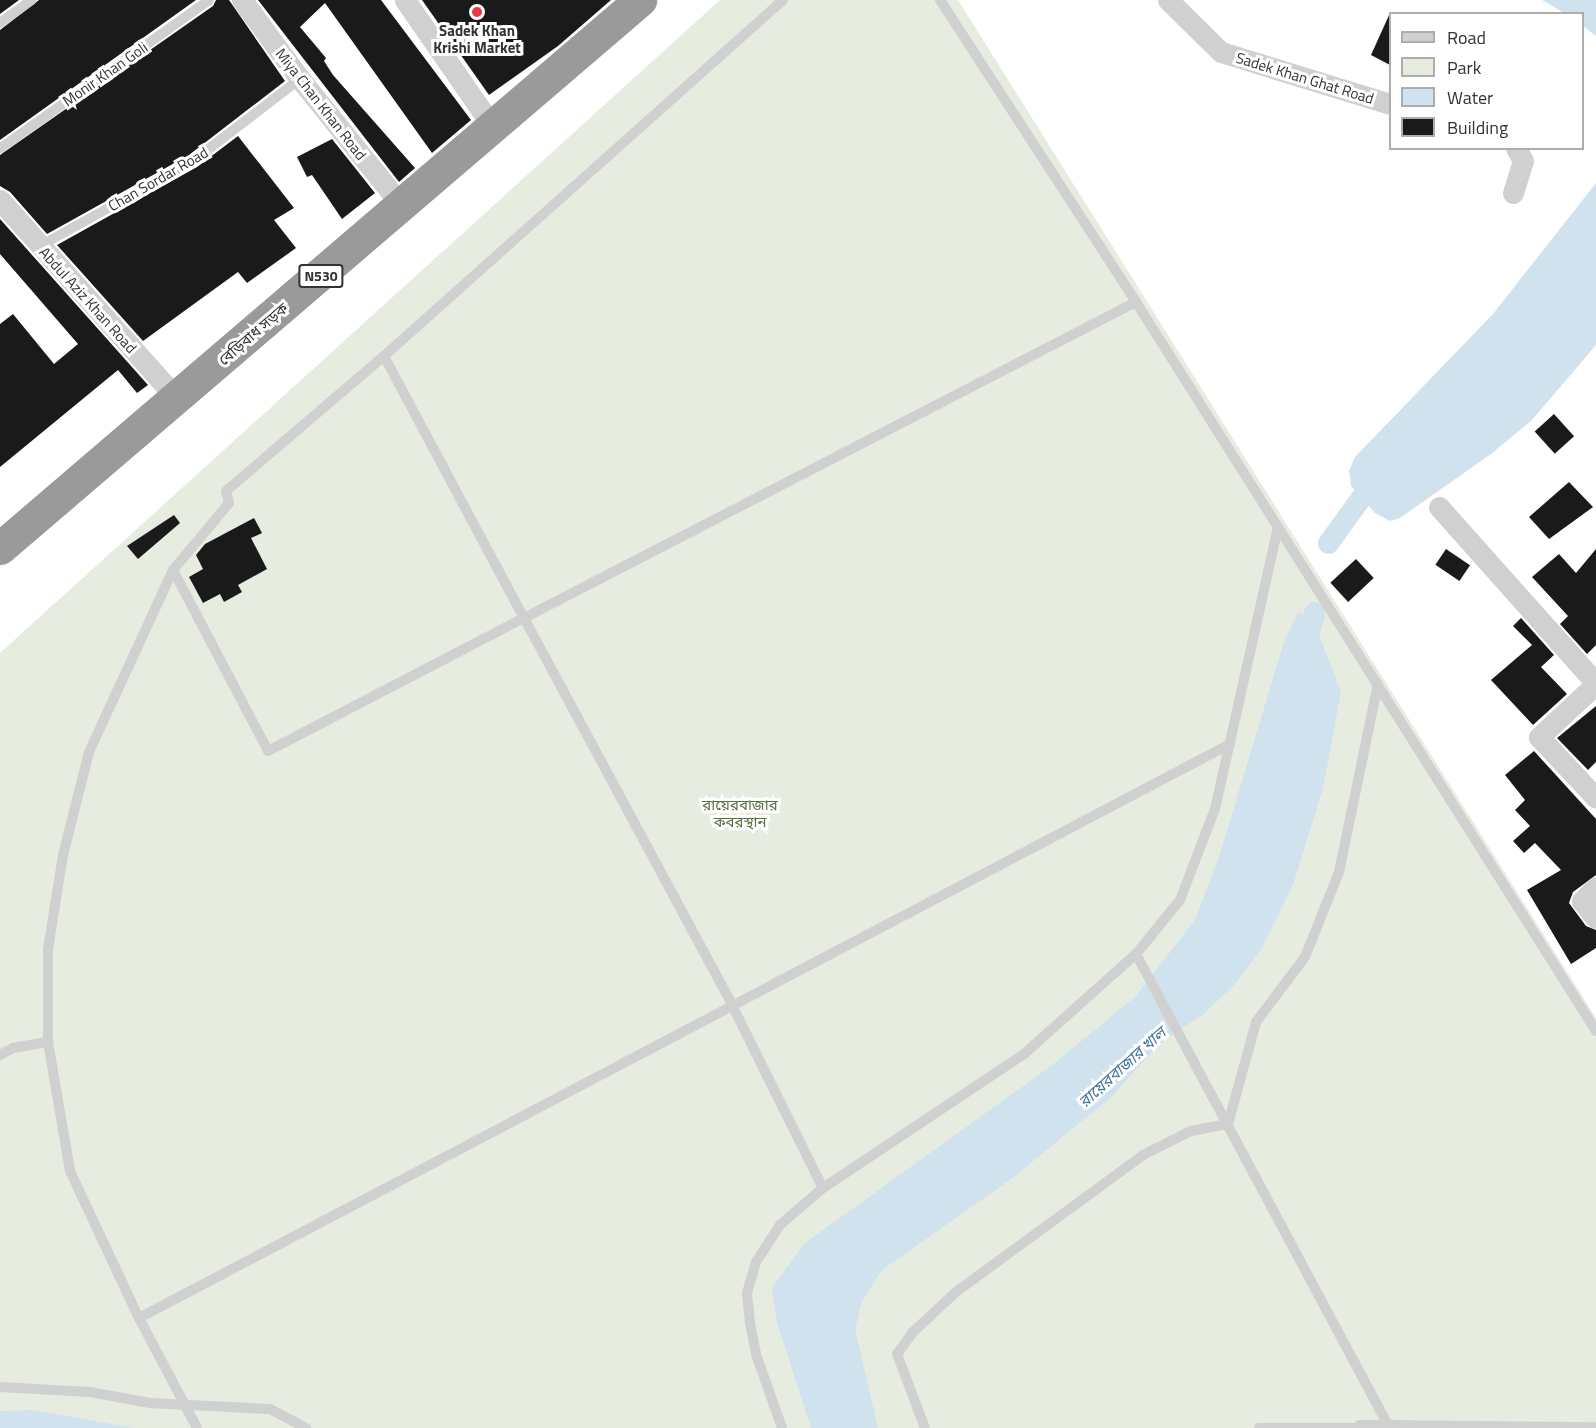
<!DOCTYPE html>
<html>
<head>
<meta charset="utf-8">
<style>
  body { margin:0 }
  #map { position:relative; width:1596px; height:1428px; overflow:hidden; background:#fff; font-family:"Titillium Web","Noto Sans Bengali",sans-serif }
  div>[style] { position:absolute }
  .green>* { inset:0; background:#e6ecdf }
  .water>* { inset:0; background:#cfe2ee }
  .canal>* { height:21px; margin:-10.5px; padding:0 10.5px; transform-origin:10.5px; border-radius:10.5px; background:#cfe2ee }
  .building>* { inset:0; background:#1a1a1a; transform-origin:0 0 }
  .lane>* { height:10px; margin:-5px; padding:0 5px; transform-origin:5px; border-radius:5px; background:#d0d0d0 }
  .street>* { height:21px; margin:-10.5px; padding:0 10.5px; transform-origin:10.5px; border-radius:10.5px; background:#d0d0d0 }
  .highway>* { height:33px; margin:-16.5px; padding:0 16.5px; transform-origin:16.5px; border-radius:16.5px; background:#9a9a9a }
  .dots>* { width:16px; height:16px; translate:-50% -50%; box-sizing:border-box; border:3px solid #fff; border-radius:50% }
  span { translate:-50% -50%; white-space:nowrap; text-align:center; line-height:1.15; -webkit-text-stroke:6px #fff; paint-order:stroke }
  .shield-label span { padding:2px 4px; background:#fff; border:2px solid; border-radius:4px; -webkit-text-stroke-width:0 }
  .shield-label { font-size:14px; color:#333; font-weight:700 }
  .poi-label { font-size:15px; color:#333; font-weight:700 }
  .street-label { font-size:15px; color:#333 }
  .park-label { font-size:15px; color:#56703f }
  .water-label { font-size:16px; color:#3f7597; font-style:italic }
  .legend { position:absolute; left:1389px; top:12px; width:195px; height:138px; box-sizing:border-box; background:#fff; border:2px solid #adadad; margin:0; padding:8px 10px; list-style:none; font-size:18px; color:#333 }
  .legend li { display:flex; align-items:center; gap:12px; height:30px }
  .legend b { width:30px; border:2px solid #adadad }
</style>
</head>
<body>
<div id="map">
  <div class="green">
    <i style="clip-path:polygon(720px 0,958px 0,1596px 1018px,1596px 1428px,0 1428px,0 653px)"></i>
  </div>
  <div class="water">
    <i style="clip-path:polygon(1542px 0,1596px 0,1596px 36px,1583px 26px,1582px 14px,1564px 13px)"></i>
    <i style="clip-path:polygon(1596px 183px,1596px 345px,1532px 420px,1491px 454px,1400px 518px,1390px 521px,1375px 513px,1351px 486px,1349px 471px,1355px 457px,1493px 314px)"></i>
    <i style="clip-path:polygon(1298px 612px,1314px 622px,1341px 692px,1323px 788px,1293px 885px,1261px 950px,1234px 985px,1205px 1013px,1159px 1044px,1111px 1097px,1014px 1177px,882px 1270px,862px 1301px,855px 1329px,878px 1428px,811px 1428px,777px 1322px,772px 1288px,805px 1243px,1051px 1066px,1135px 997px,1195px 920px,1219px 857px,1285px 639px)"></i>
    <i style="clip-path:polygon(32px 1410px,134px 1428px,0 1428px,0 1411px)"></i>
  </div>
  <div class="canal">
    <i style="left:1328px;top:543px;width:84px;rotate:-54.2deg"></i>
    <i style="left:1305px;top:649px;width:38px;rotate:-76deg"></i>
  </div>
  <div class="building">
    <i style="clip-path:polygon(0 0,19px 0,0 14px)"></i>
    <i style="clip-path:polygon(39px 0,196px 0,0 140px,0 30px)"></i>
    <i style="clip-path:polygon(216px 0,229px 0,285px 81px,189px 155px,47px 234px,10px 192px,0 186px,0 155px,213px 6px)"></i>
    <i style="clip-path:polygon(258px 0,381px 0,471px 120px,432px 153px,325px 3px,300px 27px,326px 58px,324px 61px,333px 75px,415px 168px,399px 182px)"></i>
    <i style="clip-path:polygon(422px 0,611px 0,558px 46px,489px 95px)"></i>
    <i style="clip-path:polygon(1390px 13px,1390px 65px,1371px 55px)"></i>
    <i style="clip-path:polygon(238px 136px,294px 208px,274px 220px,296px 248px,247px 283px,238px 272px,143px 341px,57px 245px,197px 167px)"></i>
    <i style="clip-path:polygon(332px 139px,375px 193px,342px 219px,312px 175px,307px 177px,297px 157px)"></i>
    <i style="clip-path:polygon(0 219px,148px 385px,137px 393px,118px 370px,0 467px,0 324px,13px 314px,54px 364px,78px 344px,0 254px)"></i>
    <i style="left:1554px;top:414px;width:30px;height:26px;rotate:48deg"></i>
    <i style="clip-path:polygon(1569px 482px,1593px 507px,1549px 539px,1529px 517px)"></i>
    <i style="clip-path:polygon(174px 515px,180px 523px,138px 559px,127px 546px)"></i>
    <i style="clip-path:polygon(254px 518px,262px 533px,251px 538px,267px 569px,238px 585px,242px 592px,224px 602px,220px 594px,203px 603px,189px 577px,203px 569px,196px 555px,205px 544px)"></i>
    <i style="left:1446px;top:549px;width:29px;height:19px;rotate:34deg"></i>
    <i style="clip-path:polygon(1596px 549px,1596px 645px,1587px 654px,1560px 624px,1568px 616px,1532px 577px,1559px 554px,1576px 573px)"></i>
    <i style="left:1356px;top:559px;width:26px;height:35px;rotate:47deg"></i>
    <i style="clip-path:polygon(1521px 618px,1554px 655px,1541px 667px,1567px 694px,1533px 725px,1491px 680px,1532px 645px,1513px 626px)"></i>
    <i style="clip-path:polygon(1596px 706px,1596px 762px,1588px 770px,1557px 738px)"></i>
    <i style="clip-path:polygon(1534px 751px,1596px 819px,1596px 875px,1573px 892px,1569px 903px,1586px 926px,1596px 930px,1596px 948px,1571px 964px,1527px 890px,1561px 870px,1535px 843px,1524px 853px,1513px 841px,1530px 826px,1515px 810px,1525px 800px,1505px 775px)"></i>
  </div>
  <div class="lane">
    <i style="left:783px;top:0;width:535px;rotate:138.26deg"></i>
    <i style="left:384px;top:356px;width:297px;rotate:61.9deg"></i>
    <i style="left:524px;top:618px;width:689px;rotate:-27.31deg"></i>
    <i style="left:940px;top:0;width:360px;rotate:57deg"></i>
    <i style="left:1136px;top:302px;width:862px;rotate:57.75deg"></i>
    <i style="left:0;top:23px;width:39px;rotate:-36deg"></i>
    <i style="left:1px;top:148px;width:255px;rotate:-35.4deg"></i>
    <i style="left:40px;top:246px;width:175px;rotate:-29.1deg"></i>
    <i style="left:193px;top:161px;width:135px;rotate:-37.5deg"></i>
    <i style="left:173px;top:570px;width:87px;rotate:-50.1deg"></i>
    <i style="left:229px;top:503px;width:12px;rotate:-104deg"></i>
    <i style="left:226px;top:491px;width:208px;rotate:-40.5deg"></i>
    <i style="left:1136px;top:954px;width:534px;rotate:61.85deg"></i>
    <i style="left:1388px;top:1425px;width:29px;rotate:180deg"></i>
    <i style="left:48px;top:1042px;width:93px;rotate:-90deg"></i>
    <i style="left:48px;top:949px;width:95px;rotate:-80.9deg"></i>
    <i style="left:63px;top:855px;width:106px;rotate:-75.8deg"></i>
    <i style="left:89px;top:752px;width:200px;rotate:-65.2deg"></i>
    <i style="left:173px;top:570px;width:204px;rotate:62.3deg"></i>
    <i style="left:268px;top:751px;width:288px;rotate:-27.5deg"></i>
    <i style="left:524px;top:618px;width:439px;rotate:61.7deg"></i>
    <i style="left:732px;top:1005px;width:204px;rotate:63.6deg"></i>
    <i style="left:0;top:1055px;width:15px;rotate:-28deg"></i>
    <i style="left:13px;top:1048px;width:36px;rotate:-10deg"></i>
    <i style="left:48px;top:1042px;width:131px;rotate:80.3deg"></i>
    <i style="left:70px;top:1171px;width:162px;rotate:64.9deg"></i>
    <i style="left:139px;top:1318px;width:124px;rotate:62.2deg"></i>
    <i style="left:139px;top:1318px;width:1233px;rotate:-27.75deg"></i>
    <i style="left:0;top:1387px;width:90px;rotate:3.2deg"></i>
    <i style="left:90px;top:1392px;width:61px;rotate:10.4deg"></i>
    <i style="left:150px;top:1403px;width:120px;rotate:2.9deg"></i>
    <i style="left:270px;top:1409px;width:41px;rotate:27.8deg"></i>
    <i style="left:1388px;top:1425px;width:208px;rotate:0.6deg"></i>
    <i style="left:782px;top:1428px;width:78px;rotate:-109.4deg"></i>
    <i style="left:756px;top:1354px;width:33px;rotate:-101deg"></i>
    <i style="left:750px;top:1322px;width:29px;rotate:-96deg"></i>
    <i style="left:747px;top:1293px;width:32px;rotate:-74deg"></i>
    <i style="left:756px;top:1262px;width:44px;rotate:-57deg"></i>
    <i style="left:780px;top:1225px;width:57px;rotate:-40.7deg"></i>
    <i style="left:823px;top:1188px;width:242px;rotate:-33.7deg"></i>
    <i style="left:1024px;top:1054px;width:150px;rotate:-41.8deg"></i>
    <i style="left:1136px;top:954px;width:70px;rotate:-50.8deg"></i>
    <i style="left:1180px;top:900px;width:97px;rotate:-69deg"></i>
    <i style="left:1215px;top:809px;width:289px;rotate:-77.4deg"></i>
    <i style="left:925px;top:1428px;width:79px;rotate:-110.7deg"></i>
    <i style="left:897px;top:1354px;width:26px;rotate:-54deg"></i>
    <i style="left:912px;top:1333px;width:60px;rotate:-43deg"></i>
    <i style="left:956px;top:1292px;width:232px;rotate:-36.2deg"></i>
    <i style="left:1143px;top:1155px;width:54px;rotate:-26.6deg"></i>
    <i style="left:1191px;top:1131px;width:38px;rotate:-11deg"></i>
    <i style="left:1228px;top:1124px;width:106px;rotate:-74.6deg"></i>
    <i style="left:1256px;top:1022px;width:81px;rotate:-53deg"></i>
    <i style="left:1305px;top:957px;width:92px;rotate:-68.2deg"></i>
    <i style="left:1339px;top:872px;width:192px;rotate:-78.3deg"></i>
    <i style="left:1259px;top:1428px;width:100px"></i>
  </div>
  <div class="street">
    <i style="left:242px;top:0;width:98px;rotate:53.7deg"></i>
    <i style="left:300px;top:79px;width:163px;rotate:51.2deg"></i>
    <i style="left:405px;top:0;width:155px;rotate:55.3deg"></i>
    <i style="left:1168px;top:0;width:74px;rotate:44.5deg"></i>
    <i style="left:1221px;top:52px;width:177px;rotate:17.1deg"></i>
    <i style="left:1513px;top:193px;width:34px;rotate:-73deg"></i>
    <i style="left:1523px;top:161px;width:15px;rotate:-118deg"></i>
    <i style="left:0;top:200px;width:266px;rotate:48.3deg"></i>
    <i style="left:1439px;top:507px;width:236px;rotate:48.3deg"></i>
    <i style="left:1596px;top:684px;width:78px;rotate:137.1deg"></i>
    <i style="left:1539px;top:737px;width:83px;rotate:46.9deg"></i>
    <i style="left:1596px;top:887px;width:20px;rotate:135deg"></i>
    <i style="left:1582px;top:901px;width:22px;rotate:51deg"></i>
  </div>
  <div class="highway">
    <i style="left:0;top:548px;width:843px;rotate:-40.57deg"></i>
  </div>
  <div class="dots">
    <i style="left:477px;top:12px;background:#e63946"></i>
  </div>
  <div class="shield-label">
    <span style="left:321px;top:276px">N530</span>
  </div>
  <div class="poi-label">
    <span style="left:477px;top:39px">Sadek Khan<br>Krishi Market</span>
  </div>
  <div class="street-label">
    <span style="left:105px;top:74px;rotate:-35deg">Monir Khan Goli</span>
    <span style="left:1305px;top:78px;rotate:17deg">Sadek Khan Ghat Road</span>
    <span style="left:321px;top:104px;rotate:52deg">Miya Chan Khan Road</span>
    <span style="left:158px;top:179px;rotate:-30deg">Chan Sordar Road</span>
    <span style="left:88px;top:300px;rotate:48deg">Abdul Aziz Khan Road</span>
    <span style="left:253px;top:334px;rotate:-41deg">বেড়িবাধ সড়ক</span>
  </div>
  <div class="park-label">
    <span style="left:740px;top:813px">রায়েরবাজার<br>কবরস্থান</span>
  </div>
  <div class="water-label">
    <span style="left:1122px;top:1067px;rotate:-42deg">রায়েরবাজার খাল</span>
  </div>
  <ul class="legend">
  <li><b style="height:8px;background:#d0d0d0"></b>Road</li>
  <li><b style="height:16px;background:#e6ecdf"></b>Park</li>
  <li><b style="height:16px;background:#cfe2ee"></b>Water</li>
  <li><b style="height:16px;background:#1a1a1a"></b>Building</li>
  </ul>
</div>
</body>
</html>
